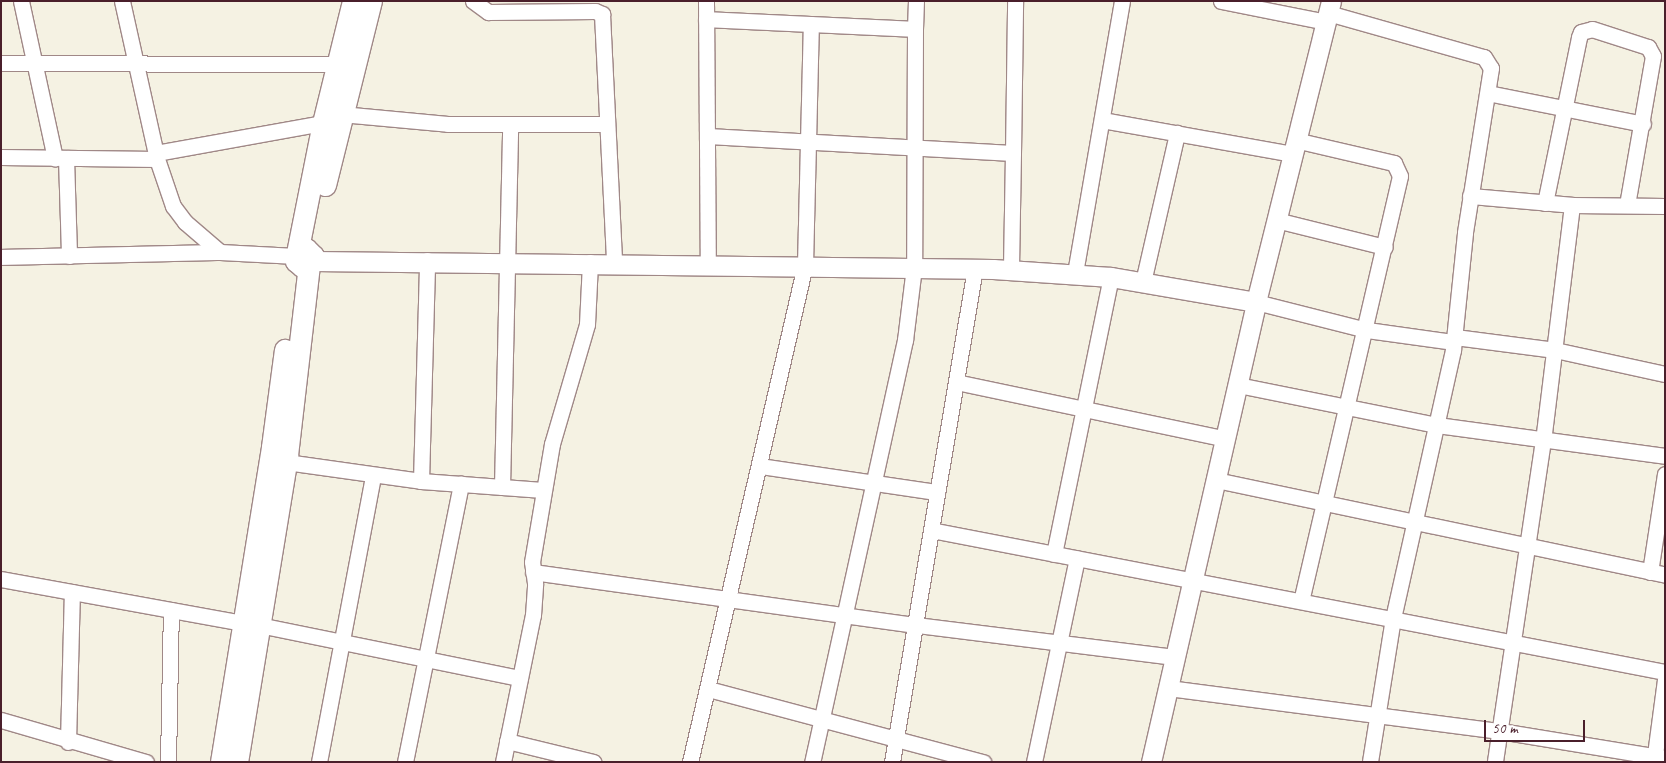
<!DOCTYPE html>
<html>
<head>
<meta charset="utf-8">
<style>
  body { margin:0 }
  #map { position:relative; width:1666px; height:763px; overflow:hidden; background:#f5f2e3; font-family:Caveat,sans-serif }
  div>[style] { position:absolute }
  .roads { filter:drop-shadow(1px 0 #a08887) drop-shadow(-1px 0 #a08887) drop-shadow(0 1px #a08887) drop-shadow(0 -1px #a08887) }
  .minor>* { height:15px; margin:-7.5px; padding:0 7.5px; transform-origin:7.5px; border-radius:7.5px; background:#fff }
  .tertiary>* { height:19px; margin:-9.5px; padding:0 9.5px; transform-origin:9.5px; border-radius:9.5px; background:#fff }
  .secondary>* { height:21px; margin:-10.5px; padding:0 10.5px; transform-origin:10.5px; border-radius:10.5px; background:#fff }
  span { translate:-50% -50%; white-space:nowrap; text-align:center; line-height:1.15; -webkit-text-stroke:4px #fff; paint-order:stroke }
  .frame { position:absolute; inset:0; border:2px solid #4a1f2b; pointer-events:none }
  .scale { position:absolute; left:1484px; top:720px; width:101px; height:22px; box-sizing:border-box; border:2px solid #4a1f2b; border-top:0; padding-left:6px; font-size:15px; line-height:18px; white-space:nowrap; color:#4a1f2b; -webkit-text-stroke:4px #fff; paint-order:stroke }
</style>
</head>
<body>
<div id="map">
  <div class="roads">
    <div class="minor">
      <i style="left:21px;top:1px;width:161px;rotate:77.8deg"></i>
      <i style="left:122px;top:1px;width:162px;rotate:77.5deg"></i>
      <i style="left:157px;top:159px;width:50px;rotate:71.2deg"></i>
      <i style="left:173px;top:206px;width:20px;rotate:53deg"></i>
      <i style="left:185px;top:222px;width:46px;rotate:40.6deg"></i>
      <i style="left:220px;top:252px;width:76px;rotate:3deg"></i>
      <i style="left:473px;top:1px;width:19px;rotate:36deg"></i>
      <i style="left:488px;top:12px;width:107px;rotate:-0.5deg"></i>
      <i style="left:595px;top:11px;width:8px;rotate:23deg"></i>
      <i style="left:602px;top:14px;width:249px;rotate:87.2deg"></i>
      <i style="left:706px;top:1px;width:263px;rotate:89.6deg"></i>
      <i style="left:1221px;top:1px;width:107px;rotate:11.3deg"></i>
      <i style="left:1328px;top:13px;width:162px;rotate:15.8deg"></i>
      <i style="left:1484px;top:57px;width:13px;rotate:58deg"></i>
      <i style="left:1491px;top:68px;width:167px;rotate:99deg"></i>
      <i style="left:1465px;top:233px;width:118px;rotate:95.9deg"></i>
      <i style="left:1453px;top:350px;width:275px;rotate:102.6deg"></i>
      <i style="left:1393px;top:618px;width:146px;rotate:99.1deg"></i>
      <i style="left:706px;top:19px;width:209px;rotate:2.7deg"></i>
      <i style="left:915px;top:29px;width:238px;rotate:90.2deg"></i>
      <i style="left:914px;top:267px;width:74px;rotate:97deg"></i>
      <i style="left:905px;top:340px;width:432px;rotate:102.4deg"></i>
      <i style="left:915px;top:29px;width:28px;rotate:-88deg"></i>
      <i style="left:1px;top:63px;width:336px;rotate:0.2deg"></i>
      <i style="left:1488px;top:93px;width:158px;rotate:11.3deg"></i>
      <i style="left:341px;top:114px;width:107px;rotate:5.3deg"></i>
      <i style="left:448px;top:124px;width:159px"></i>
      <i style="left:1102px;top:120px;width:193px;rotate:10.1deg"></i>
      <i style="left:708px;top:136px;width:305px;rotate:3.2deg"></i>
      <i style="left:1013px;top:153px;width:117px;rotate:91deg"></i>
      <i style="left:1295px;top:140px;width:102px;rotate:13.1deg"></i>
      <i style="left:1394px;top:163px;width:14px;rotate:65deg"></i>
      <i style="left:1400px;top:176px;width:436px;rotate:103.1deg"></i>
      <i style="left:156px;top:153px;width:170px;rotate:-10.2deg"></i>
      <i style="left:1013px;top:153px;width:152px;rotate:-89.2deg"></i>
      <i style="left:1px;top:157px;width:156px;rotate:0.7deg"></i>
      <i style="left:66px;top:158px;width:98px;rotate:88.2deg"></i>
      <i style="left:1470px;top:196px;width:102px;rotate:5deg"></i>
      <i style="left:1572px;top:205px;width:237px;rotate:97deg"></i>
      <i style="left:1543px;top:440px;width:326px;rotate:98.5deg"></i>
      <i style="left:1545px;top:203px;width:169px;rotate:-78.4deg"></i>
      <i style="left:1579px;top:37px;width:5px;rotate:-68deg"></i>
      <i style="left:1581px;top:32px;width:11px;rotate:-15deg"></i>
      <i style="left:1592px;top:29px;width:59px;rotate:17.8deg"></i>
      <i style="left:1648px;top:47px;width:10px;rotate:61deg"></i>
      <i style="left:1653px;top:56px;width:151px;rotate:99.9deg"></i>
      <i style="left:1572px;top:205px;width:93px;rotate:0.6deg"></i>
      <i style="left:1276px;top:220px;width:112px;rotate:13.9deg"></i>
      <i style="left:1px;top:257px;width:219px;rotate:-1.3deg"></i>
      <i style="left:1075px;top:273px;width:276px;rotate:-80.2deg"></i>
      <i style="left:1143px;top:282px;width:153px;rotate:-77.1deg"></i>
      <i style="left:1256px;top:302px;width:114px;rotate:14.2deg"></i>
      <i style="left:1367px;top:330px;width:88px;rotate:7.9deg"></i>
      <i style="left:1455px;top:337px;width:101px;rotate:7.4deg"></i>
      <i style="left:1555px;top:350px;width:113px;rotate:12.3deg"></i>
      <i style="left:956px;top:382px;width:276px;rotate:11.9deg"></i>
      <i style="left:1238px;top:385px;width:203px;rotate:11.4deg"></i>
      <i style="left:1437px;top:425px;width:230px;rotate:7.7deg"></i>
      <i style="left:286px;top:462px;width:136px;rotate:8deg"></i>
      <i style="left:421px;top:481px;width:122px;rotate:4.2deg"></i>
      <i style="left:760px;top:466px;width:179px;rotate:8.4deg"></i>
      <i style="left:1216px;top:480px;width:459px;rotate:11.9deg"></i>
      <i style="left:421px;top:481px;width:221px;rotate:-88.4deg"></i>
      <i style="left:502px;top:487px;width:363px;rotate:-88.7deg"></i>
      <i style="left:931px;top:530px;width:748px;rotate:10.95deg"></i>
      <i style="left:1054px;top:554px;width:283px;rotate:-78.4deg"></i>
      <i style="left:533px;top:572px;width:388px;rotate:7.9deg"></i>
      <i style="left:917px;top:625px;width:260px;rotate:7.1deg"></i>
      <i style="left:1650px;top:572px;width:99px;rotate:-81.3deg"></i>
      <i style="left:1px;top:579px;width:246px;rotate:10.3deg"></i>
      <i style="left:259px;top:625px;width:266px;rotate:11.5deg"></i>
      <i style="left:1168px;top:688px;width:335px;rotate:7.4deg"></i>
      <i style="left:1500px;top:731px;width:167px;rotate:9.3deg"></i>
      <i style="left:708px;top:689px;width:285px;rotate:14.9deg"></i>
      <i style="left:1px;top:720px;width:151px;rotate:16.2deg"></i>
      <i style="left:507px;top:741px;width:89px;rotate:13.7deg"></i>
      <i style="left:68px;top:742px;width:150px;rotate:-88.5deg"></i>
      <i style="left:168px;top:762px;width:152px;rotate:-88.9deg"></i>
      <i style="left:319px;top:762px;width:292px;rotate:-79.3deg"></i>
      <i style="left:405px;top:762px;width:284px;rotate:-78.6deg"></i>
      <i style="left:503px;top:762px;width:150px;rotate:-78.5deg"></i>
      <i style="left:533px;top:615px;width:32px;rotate:-86deg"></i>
      <i style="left:535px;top:583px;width:21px;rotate:-98deg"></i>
      <i style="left:532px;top:562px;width:120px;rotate:-80.4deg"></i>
      <i style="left:552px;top:444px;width:125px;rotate:-73.7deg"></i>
      <i style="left:587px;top:324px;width:62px;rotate:-87.2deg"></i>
      <i style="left:690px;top:762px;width:510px;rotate:-76.97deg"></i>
      <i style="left:805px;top:265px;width:241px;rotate:-88.6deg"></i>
      <i style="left:892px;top:762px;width:501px;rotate:-80.46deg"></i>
      <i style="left:1034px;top:762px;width:208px;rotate:-78.1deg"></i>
      <i style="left:1654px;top:762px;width:83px;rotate:-82.4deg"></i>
    </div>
    <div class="tertiary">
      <i style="left:313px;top:261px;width:680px;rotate:0.67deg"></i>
      <i style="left:993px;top:269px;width:118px;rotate:3.9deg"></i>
      <i style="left:1111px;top:277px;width:147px;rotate:9.8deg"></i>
      <i style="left:1151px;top:762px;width:472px;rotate:-77.1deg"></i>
      <i style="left:1256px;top:302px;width:310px;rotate:-76deg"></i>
    </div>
    <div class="secondary">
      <i style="left:325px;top:185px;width:190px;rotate:-76deg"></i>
      <i style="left:297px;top:253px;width:133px;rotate:-78.7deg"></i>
      <i style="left:323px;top:123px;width:126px;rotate:-76.2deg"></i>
      <i style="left:221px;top:762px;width:319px;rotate:-80.8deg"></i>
      <i style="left:272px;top:447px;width:98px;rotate:-82.4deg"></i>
      <i style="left:237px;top:762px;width:311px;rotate:-80.7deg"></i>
      <i style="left:287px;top:455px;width:191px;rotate:-83.4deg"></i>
      <i style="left:309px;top:265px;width:10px;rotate:-66deg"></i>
      <i style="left:313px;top:256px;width:10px;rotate:-135deg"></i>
      <i style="left:306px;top:249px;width:5px;rotate:180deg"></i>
      <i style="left:301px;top:249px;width:13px;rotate:113deg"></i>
      <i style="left:296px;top:261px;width:8px;rotate:40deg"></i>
      <i style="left:302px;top:266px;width:7px;rotate:-8deg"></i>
    </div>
  </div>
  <div class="frame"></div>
  <div class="scale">50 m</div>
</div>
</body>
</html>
